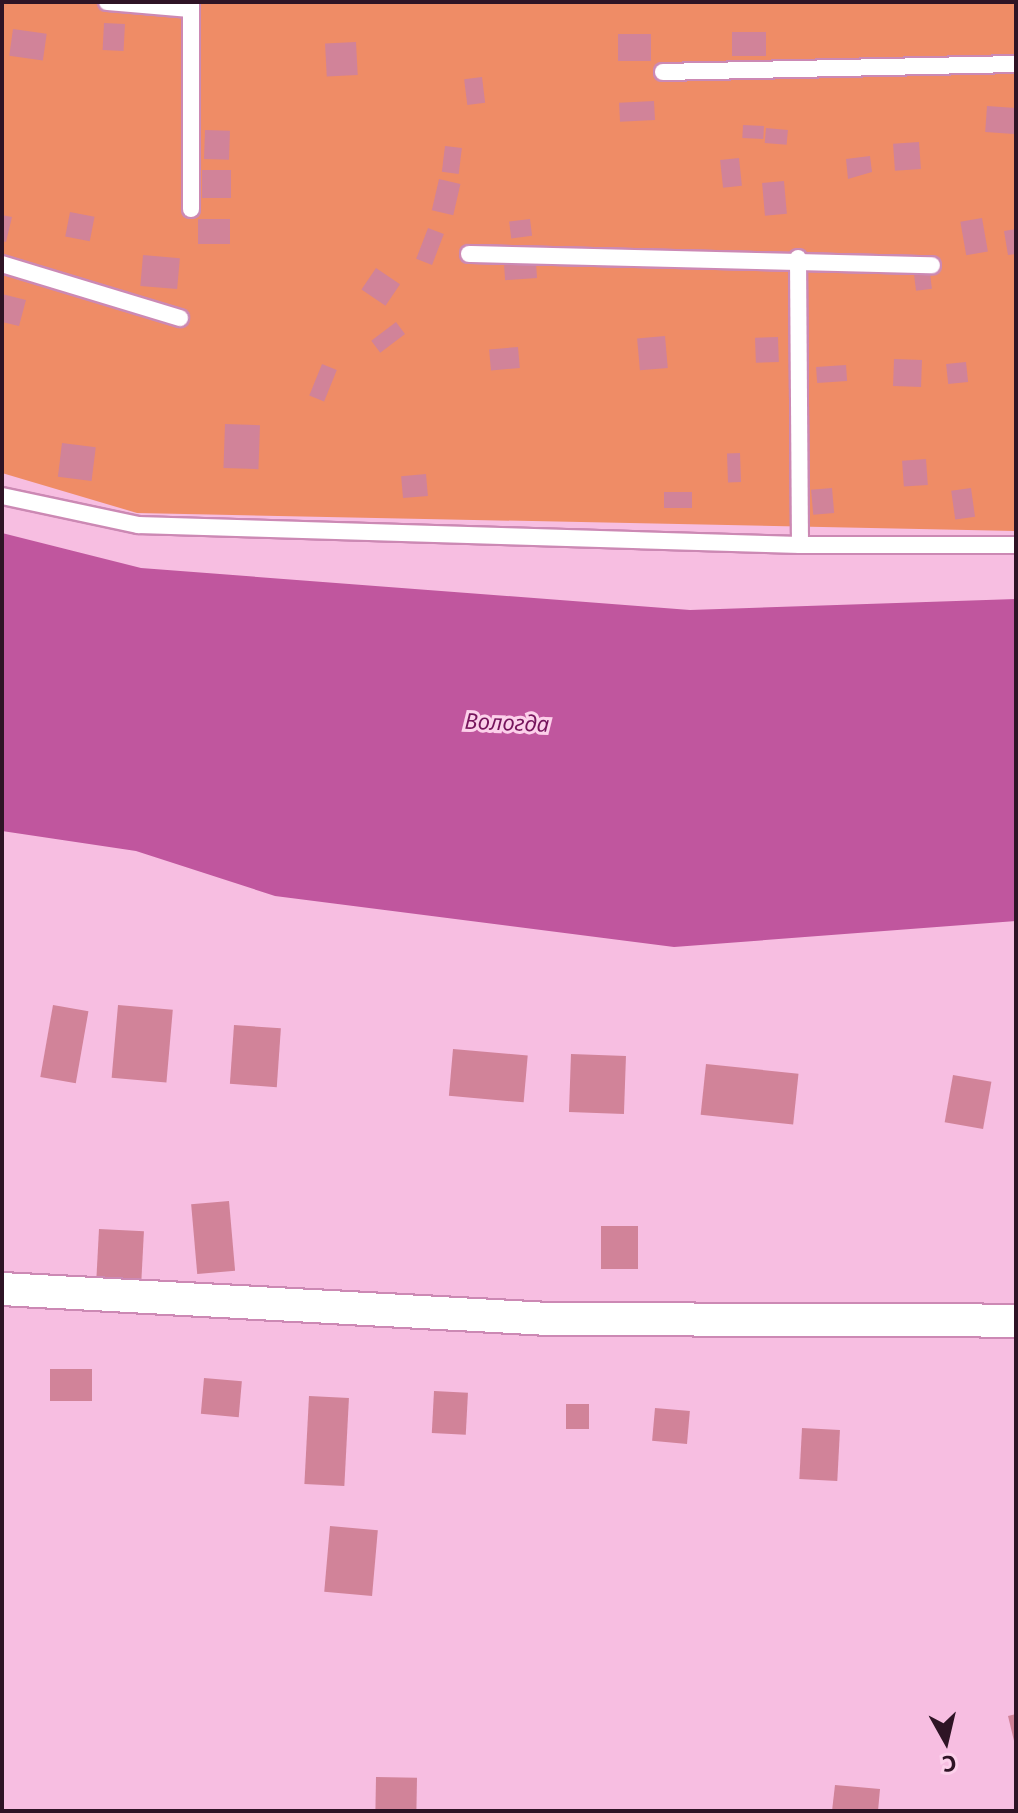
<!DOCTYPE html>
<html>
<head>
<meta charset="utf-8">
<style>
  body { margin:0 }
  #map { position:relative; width:1018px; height:1813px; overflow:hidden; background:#f7bee1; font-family:"Noto Sans",sans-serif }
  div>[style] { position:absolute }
  .green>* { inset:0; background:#ef8c66 }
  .water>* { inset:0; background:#c0569e }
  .building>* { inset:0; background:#d18399; transform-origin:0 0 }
  .roads { filter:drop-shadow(2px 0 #cc89b4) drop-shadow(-2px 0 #cc89b4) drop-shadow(0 2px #cc89b4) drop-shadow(0 -2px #cc89b4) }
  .lane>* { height:16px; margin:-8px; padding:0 8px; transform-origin:8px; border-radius:8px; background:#fff }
  .street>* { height:32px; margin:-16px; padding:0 16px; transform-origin:16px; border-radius:16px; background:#fff }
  span { translate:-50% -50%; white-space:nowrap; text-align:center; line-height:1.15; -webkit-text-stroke:6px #fcd0ea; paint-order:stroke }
  .water-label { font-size:22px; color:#76145c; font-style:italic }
  .frame { position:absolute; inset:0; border:4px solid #2e1425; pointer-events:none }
  .north { position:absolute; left:906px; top:1701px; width:80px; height:80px; -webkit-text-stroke:6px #fcd0ea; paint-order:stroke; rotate:172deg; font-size:22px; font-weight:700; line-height:32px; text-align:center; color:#2e1425 }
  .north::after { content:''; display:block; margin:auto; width:28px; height:36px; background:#2e1425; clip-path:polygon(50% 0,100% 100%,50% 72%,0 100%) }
</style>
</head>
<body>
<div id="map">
  <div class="green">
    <i style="clip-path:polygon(2px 2px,1016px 2px,1016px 531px,137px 513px,2px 473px)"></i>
  </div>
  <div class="water">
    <i style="clip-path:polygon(2px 533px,141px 568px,690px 610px,1016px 599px,1016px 921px,674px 947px,275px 896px,136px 851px,2px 831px)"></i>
  </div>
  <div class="building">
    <i style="left:104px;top:23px;width:21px;height:27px;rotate:3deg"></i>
    <i style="left:13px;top:29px;width:34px;height:27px;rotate:8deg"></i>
    <i style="left:732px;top:32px;width:34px;height:24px"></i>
    <i style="left:618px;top:34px;width:33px;height:27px"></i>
    <i style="left:356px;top:42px;width:33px;height:31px;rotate:87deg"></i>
    <i style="left:482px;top:77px;width:26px;height:18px;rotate:83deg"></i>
    <i style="left:654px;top:101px;width:19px;height:35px;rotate:87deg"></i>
    <i style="left:987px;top:106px;width:29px;height:26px;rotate:4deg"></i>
    <i style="left:743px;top:125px;width:21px;height:13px;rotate:3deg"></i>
    <i style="left:766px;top:128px;width:22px;height:15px;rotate:5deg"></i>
    <i style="left:205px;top:130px;width:25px;height:29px;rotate:2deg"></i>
    <i style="left:919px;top:142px;width:27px;height:26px;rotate:86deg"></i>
    <i style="left:445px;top:146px;width:17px;height:26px;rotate:7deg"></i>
    <i style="clip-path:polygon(870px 156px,872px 172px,848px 179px,846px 159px)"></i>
    <i style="left:739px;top:158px;width:28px;height:19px;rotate:84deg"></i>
    <i style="left:202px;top:170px;width:29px;height:28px"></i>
    <i style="left:439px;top:179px;width:22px;height:32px;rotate:13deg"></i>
    <i style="left:784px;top:181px;width:33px;height:22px;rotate:85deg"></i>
    <i style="left:70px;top:212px;width:25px;height:25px;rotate:11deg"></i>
    <i style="clip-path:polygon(2px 215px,12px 217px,6px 242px,2px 241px)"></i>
    <i style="left:982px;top:218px;width:34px;height:22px;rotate:80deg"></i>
    <i style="left:230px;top:219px;width:25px;height:32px;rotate:90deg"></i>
    <i style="left:530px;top:219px;width:17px;height:21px;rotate:83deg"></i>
    <i style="left:428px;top:228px;width:17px;height:33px;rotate:21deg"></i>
    <i style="clip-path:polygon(1016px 229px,1016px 254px,1008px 255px,1004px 231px)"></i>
    <i style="left:143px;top:255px;width:37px;height:31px;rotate:5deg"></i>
    <i style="left:536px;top:263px;width:15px;height:32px;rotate:86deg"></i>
    <i style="left:929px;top:265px;width:24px;height:16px;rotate:83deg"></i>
    <i style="left:376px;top:268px;width:29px;height:26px;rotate:34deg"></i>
    <i style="clip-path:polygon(2px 294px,26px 300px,19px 326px,2px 322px)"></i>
    <i style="left:396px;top:322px;width:15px;height:31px;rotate:53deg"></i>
    <i style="left:665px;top:336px;width:32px;height:28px;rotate:85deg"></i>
    <i style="left:778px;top:337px;width:25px;height:23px;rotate:88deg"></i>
    <i style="left:518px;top:347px;width:21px;height:29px;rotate:85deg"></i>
    <i style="left:894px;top:359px;width:28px;height:27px;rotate:2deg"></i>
    <i style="left:966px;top:362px;width:20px;height:20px;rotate:84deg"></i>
    <i style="left:322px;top:364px;width:16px;height:34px;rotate:22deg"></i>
    <i style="left:846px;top:365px;width:16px;height:30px;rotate:86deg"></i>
    <i style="left:225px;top:424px;width:35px;height:44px;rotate:2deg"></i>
    <i style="left:62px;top:443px;width:34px;height:34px;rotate:7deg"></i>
    <i style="left:740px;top:453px;width:29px;height:13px;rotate:88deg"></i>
    <i style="left:926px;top:459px;width:26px;height:24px;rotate:86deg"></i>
    <i style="left:426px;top:474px;width:22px;height:25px;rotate:85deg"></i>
    <i style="left:832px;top:488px;width:25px;height:21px;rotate:85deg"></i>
    <i style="left:971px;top:488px;width:29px;height:20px;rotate:82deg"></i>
    <i style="left:692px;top:492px;width:16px;height:28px;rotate:90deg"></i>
    <i style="left:53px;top:1005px;width:36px;height:73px;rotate:10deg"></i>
    <i style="left:118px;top:1005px;width:55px;height:73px;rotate:5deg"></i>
    <i style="left:234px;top:1025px;width:47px;height:59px;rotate:4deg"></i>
    <i style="left:453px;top:1049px;width:75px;height:47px;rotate:5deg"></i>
    <i style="left:571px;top:1054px;width:55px;height:58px;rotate:2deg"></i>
    <i style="left:706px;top:1064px;width:93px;height:51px;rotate:6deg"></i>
    <i style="left:953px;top:1075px;width:39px;height:48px;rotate:10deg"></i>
    <i style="left:229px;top:1201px;width:70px;height:38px;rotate:85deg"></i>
    <i style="left:601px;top:1226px;width:37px;height:43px"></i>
    <i style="left:99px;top:1229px;width:45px;height:48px;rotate:3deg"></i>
    <i style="left:50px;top:1369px;width:42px;height:32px"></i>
    <i style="left:204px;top:1378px;width:38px;height:36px;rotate:5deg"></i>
    <i style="left:434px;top:1391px;width:34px;height:42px;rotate:3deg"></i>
    <i style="left:309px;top:1396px;width:40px;height:88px;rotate:3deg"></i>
    <i style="left:589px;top:1404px;width:25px;height:23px;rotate:90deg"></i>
    <i style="left:655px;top:1408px;width:35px;height:33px;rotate:5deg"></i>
    <i style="left:802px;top:1428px;width:38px;height:51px;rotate:3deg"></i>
    <i style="left:330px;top:1526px;width:48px;height:66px;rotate:5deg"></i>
    <i style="clip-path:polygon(1016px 1714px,1016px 1744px,1015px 1745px,1008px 1716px)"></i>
    <i style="left:376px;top:1777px;width:41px;height:32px;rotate:1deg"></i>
    <i style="clip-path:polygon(835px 1785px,880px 1789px,878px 1811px,832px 1811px)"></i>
  </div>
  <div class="roads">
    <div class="lane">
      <i style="left:107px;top:2px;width:84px;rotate:4.8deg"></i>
      <i style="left:663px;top:72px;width:353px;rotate:-1.3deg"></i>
      <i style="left:191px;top:209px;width:207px;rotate:-90deg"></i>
      <i style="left:469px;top:254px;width:463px;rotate:1.4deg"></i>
      <i style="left:798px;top:258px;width:287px;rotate:89.6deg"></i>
      <i style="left:2px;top:264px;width:186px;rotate:16.9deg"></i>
      <i style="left:2px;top:496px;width:139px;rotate:12deg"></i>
      <i style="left:138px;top:525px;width:662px;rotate:1.73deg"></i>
      <i style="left:800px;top:545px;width:216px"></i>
    </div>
    <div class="street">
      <i style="left:2px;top:1289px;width:547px;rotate:3.14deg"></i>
      <i style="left:548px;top:1319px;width:468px;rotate:0.2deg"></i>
    </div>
  </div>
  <div class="water-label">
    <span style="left:507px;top:722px;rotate:2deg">Вологда</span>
  </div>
  <div class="frame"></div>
  <div class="north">С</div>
</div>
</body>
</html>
